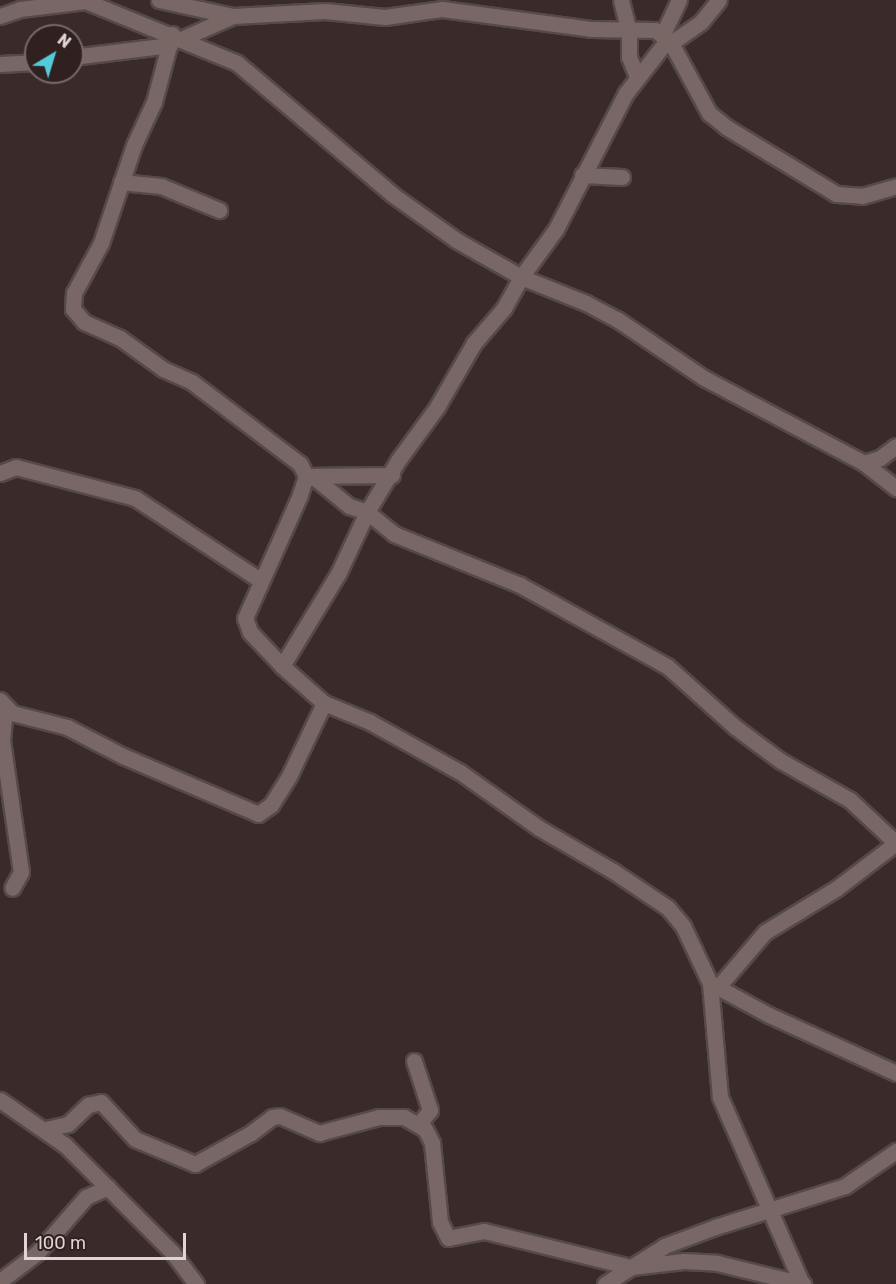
<!DOCTYPE html>
<html>
<head>
<meta charset="utf-8">
<style>
  body { margin:0 }
  #map { position:relative; width:896px; height:1284px; overflow:hidden; background:#3a2b2a; font-family:Rubik,sans-serif }
  div>[style] { position:absolute }
  .roads { filter:drop-shadow(2px 0 #564949) drop-shadow(-2px 0 #564949) drop-shadow(0 2px #564949) drop-shadow(0 -2px #564949) }
  .minor>* { height:15px; margin:-7.5px; padding:0 7.5px; transform-origin:7.5px; border-radius:7.5px; background:#796766 }
  span { translate:-50% -50%; white-space:nowrap; text-align:center; line-height:1.15; -webkit-text-stroke:6px #302120; paint-order:stroke }
  .north { position:absolute; left:24px; top:24px; width:60px; height:60px; box-sizing:border-box; background:#302120; border:2px solid #766968; border-radius:50%; rotate:38deg; font-size:16px; font-weight:700; line-height:24px; text-align:center; color:#dfd5d4 }
  .north::after { content:''; display:block; margin:auto; width:21px; height:27px; background:#53cbda; clip-path:polygon(50% 0,100% 100%,50% 72%,0 100%) }
  .scale { position:absolute; left:24px; top:1233px; width:162px; height:27px; box-sizing:border-box; border:3px solid #dfd5d4; border-top:0; padding-left:8px; font-size:18px; line-height:21px; white-space:nowrap; color:#dfd5d4; -webkit-text-stroke:4px #302120; paint-order:stroke }
</style>
</head>
<body>
<div id="map">
  <div class="roads">
    <div class="minor">
      <i style="left:83px;top:0;width:166px;rotate:22.2deg"></i>
      <i style="left:237px;top:63px;width:204px;rotate:40.2deg"></i>
      <i style="left:393px;top:195px;width:77px;rotate:35.5deg"></i>
      <i style="left:456px;top:240px;width:75px;rotate:29.6deg"></i>
      <i style="left:521px;top:277px;width:70px;rotate:21.8deg"></i>
      <i style="left:586px;top:303px;width:36px;rotate:28deg"></i>
      <i style="left:618px;top:320px;width:104px;rotate:34deg"></i>
      <i style="left:704px;top:378px;width:181px;rotate:28deg"></i>
      <i style="left:864px;top:463px;width:41px;rotate:38deg"></i>
      <i style="left:159px;top:0;width:76px;rotate:12.2deg"></i>
      <i style="left:621px;top:0;width:34px;rotate:76deg"></i>
      <i style="left:629px;top:33px;width:24px;rotate:90deg"></i>
      <i style="left:629px;top:57px;width:22px;rotate:68deg"></i>
      <i style="left:0;top:16px;width:21px;rotate:-19deg"></i>
      <i style="left:20px;top:9px;width:74px;rotate:-7deg"></i>
      <i style="left:172px;top:34px;width:70px;rotate:104.8deg"></i>
      <i style="left:154px;top:102px;width:47px;rotate:114.9deg"></i>
      <i style="left:134px;top:145px;width:103px;rotate:108.6deg"></i>
      <i style="left:101px;top:243px;width:57px;rotate:118.4deg"></i>
      <i style="left:74px;top:293px;width:16px;rotate:94deg"></i>
      <i style="left:73px;top:309px;width:17px;rotate:50deg"></i>
      <i style="left:84px;top:322px;width:39px;rotate:24deg"></i>
      <i style="left:120px;top:338px;width:53px;rotate:35.8deg"></i>
      <i style="left:163px;top:369px;width:32px;rotate:24deg"></i>
      <i style="left:192px;top:382px;width:136px;rotate:37.2deg"></i>
      <i style="left:300px;top:464px;width:13px;rotate:63deg"></i>
      <i style="left:306px;top:476px;width:20px;rotate:108deg"></i>
      <i style="left:300px;top:495px;width:135px;rotate:114.1deg"></i>
      <i style="left:245px;top:618px;width:15px;rotate:70deg"></i>
      <i style="left:250px;top:632px;width:47px;rotate:46.7deg"></i>
      <i style="left:282px;top:666px;width:56px;rotate:41.4deg"></i>
      <i style="left:324px;top:703px;width:50px;rotate:22.4deg"></i>
      <i style="left:370px;top:722px;width:103px;rotate:29.1deg"></i>
      <i style="left:460px;top:772px;width:97px;rotate:35.3deg"></i>
      <i style="left:539px;top:828px;width:86px;rotate:30.2deg"></i>
      <i style="left:613px;top:871px;width:66px;rotate:33.9deg"></i>
      <i style="left:668px;top:908px;width:23px;rotate:50deg"></i>
      <i style="left:683px;top:926px;width:63px;rotate:64.7deg"></i>
      <i style="left:710px;top:983px;width:114px;rotate:85deg"></i>
      <i style="left:720px;top:1097px;width:204px;rotate:66.3deg"></i>
      <i style="left:663px;top:34px;width:38px;rotate:-65deg"></i>
      <i style="left:181px;top:39px;width:57px;rotate:-23.9deg"></i>
      <i style="left:233px;top:16px;width:92px;rotate:-3.1deg"></i>
      <i style="left:325px;top:11px;width:60px;rotate:5.7deg"></i>
      <i style="left:385px;top:17px;width:58px;rotate:-8deg"></i>
      <i style="left:442px;top:9px;width:150px;rotate:7.6deg"></i>
      <i style="left:591px;top:29px;width:64px;rotate:0.9deg"></i>
      <i style="left:655px;top:30px;width:21px;rotate:39deg"></i>
      <i style="left:671px;top:43px;width:80px;rotate:61.5deg"></i>
      <i style="left:709px;top:113px;width:22px;rotate:39deg"></i>
      <i style="left:726px;top:127px;width:129px;rotate:31.3deg"></i>
      <i style="left:836px;top:194px;width:26px;rotate:4deg"></i>
      <i style="left:862px;top:196px;width:35px;rotate:-16deg"></i>
      <i style="left:671px;top:43px;width:37px;rotate:-35deg"></i>
      <i style="left:701px;top:22px;width:28px;rotate:-51deg"></i>
      <i style="left:72px;top:57px;width:99px;rotate:-7deg"></i>
      <i style="left:0;top:64px;width:36px;rotate:-3deg"></i>
      <i style="left:582px;top:175px;width:40px;rotate:2.9deg"></i>
      <i style="left:121px;top:182px;width:40px;rotate:5.7deg"></i>
      <i style="left:161px;top:186px;width:63px;rotate:22.5deg"></i>
      <i style="left:864px;top:463px;width:17px;rotate:-17deg"></i>
      <i style="left:880px;top:458px;width:20px;rotate:-37deg"></i>
      <i style="left:0;top:473px;width:17px;rotate:-21deg"></i>
      <i style="left:16px;top:467px;width:123px;rotate:14.6deg"></i>
      <i style="left:135px;top:498px;width:149px;rotate:33.3deg"></i>
      <i style="left:306px;top:476px;width:10px;rotate:17deg"></i>
      <i style="left:316px;top:479px;width:43px;rotate:39.3deg"></i>
      <i style="left:349px;top:506px;width:19px;rotate:18deg"></i>
      <i style="left:367px;top:512px;width:35px;rotate:39deg"></i>
      <i style="left:394px;top:534px;width:136px;rotate:22deg"></i>
      <i style="left:520px;top:585px;width:168px;rotate:28.9deg"></i>
      <i style="left:667px;top:666px;width:91px;rotate:41.9deg"></i>
      <i style="left:735px;top:727px;width:57px;rotate:36.5deg"></i>
      <i style="left:781px;top:761px;width:79px;rotate:29.5deg"></i>
      <i style="left:850px;top:800px;width:63px;rotate:43.1deg"></i>
      <i style="left:306px;top:476px;width:86px;rotate:-0.7deg"></i>
      <i style="left:282px;top:666px;width:108px;rotate:-58.7deg"></i>
      <i style="left:338px;top:574px;width:68px;rotate:-64.9deg"></i>
      <i style="left:367px;top:512px;width:62px;rotate:-58.9deg"></i>
      <i style="left:399px;top:459px;width:64px;rotate:-53.8deg"></i>
      <i style="left:437px;top:407px;width:74px;rotate:-60deg"></i>
      <i style="left:474px;top:343px;width:46px;rotate:-49.4deg"></i>
      <i style="left:504px;top:308px;width:35px;rotate:-61deg"></i>
      <i style="left:521px;top:277px;width:59px;rotate:-53.9deg"></i>
      <i style="left:556px;top:229px;width:153px;rotate:-62.8deg"></i>
      <i style="left:626px;top:93px;width:68px;rotate:-52.1deg"></i>
      <i style="left:0;top:700px;width:18px;rotate:47deg"></i>
      <i style="left:12px;top:713px;width:57px;rotate:14.3deg"></i>
      <i style="left:67px;top:727px;width:63px;rotate:27.4deg"></i>
      <i style="left:123px;top:756px;width:147px;rotate:23.2deg"></i>
      <i style="left:258px;top:814px;width:16px;rotate:-35deg"></i>
      <i style="left:271px;top:805px;width:36px;rotate:-58deg"></i>
      <i style="left:290px;top:774px;width:79px;rotate:-64.4deg"></i>
      <i style="left:5px;top:707px;width:33px;rotate:95deg"></i>
      <i style="left:2px;top:740px;width:133px;rotate:81.8deg"></i>
      <i style="left:21px;top:872px;width:18px;rotate:119deg"></i>
      <i style="left:710px;top:983px;width:67px;rotate:28.5deg"></i>
      <i style="left:769px;top:1015px;width:140px;rotate:24.5deg"></i>
      <i style="left:718px;top:987px;width:72px;rotate:-49.5deg"></i>
      <i style="left:765px;top:932px;width:84px;rotate:-31.4deg"></i>
      <i style="left:837px;top:888px;width:74px;rotate:-37.3deg"></i>
      <i style="left:414px;top:1061px;width:52px;rotate:71.9deg"></i>
      <i style="left:430px;top:1110px;width:18px;rotate:128deg"></i>
      <i style="left:0;top:1100px;width:79px;rotate:34.7deg"></i>
      <i style="left:65px;top:1145px;width:151px;rotate:45deg"></i>
      <i style="left:172px;top:1252px;width:40px;rotate:53deg"></i>
      <i style="left:46px;top:1129px;width:23px;rotate:-13deg"></i>
      <i style="left:68px;top:1124px;width:28px;rotate:-44deg"></i>
      <i style="left:88px;top:1105px;width:13px;rotate:-13deg"></i>
      <i style="left:101px;top:1102px;width:50px;rotate:47.4deg"></i>
      <i style="left:135px;top:1139px;width:65px;rotate:22.6deg"></i>
      <i style="left:195px;top:1164px;width:64px;rotate:-29deg"></i>
      <i style="left:251px;top:1133px;width:26px;rotate:-37deg"></i>
      <i style="left:272px;top:1117px;width:8px;rotate:-7deg"></i>
      <i style="left:280px;top:1116px;width:43px;rotate:23.6deg"></i>
      <i style="left:319px;top:1133px;width:62px;rotate:-14.9deg"></i>
      <i style="left:379px;top:1117px;width:25px"></i>
      <i style="left:404px;top:1117px;width:24px;rotate:30deg"></i>
      <i style="left:425px;top:1129px;width:16px;rotate:63deg"></i>
      <i style="left:432px;top:1143px;width:79px;rotate:84.2deg"></i>
      <i style="left:440px;top:1222px;width:18px;rotate:63deg"></i>
      <i style="left:448px;top:1238px;width:37px;rotate:-11deg"></i>
      <i style="left:484px;top:1231px;width:151px;rotate:13.8deg"></i>
      <i style="left:631px;top:1267px;width:39px;rotate:-32deg"></i>
      <i style="left:664px;top:1246px;width:54px;rotate:-20.4deg"></i>
      <i style="left:715px;top:1227px;width:136px;rotate:-17.5deg"></i>
      <i style="left:845px;top:1186px;width:62px;rotate:-34.5deg"></i>
      <i style="left:0;top:1281px;width:48px;rotate:-37.3deg"></i>
      <i style="left:38px;top:1252px;width:73px;rotate:-48.9deg"></i>
      <i style="left:86px;top:1197px;width:24px;rotate:-24deg"></i>
      <i style="left:605px;top:1284px;width:31px;rotate:-33deg"></i>
      <i style="left:631px;top:1267px;width:53px;rotate:-6.5deg"></i>
      <i style="left:684px;top:1261px;width:33px;rotate:3deg"></i>
      <i style="left:717px;top:1263px;width:89px;rotate:13.7deg"></i>
    </div>
  </div>
  <div class="north">N</div>
  <div class="scale">100 m</div>
</div>
</body>
</html>
